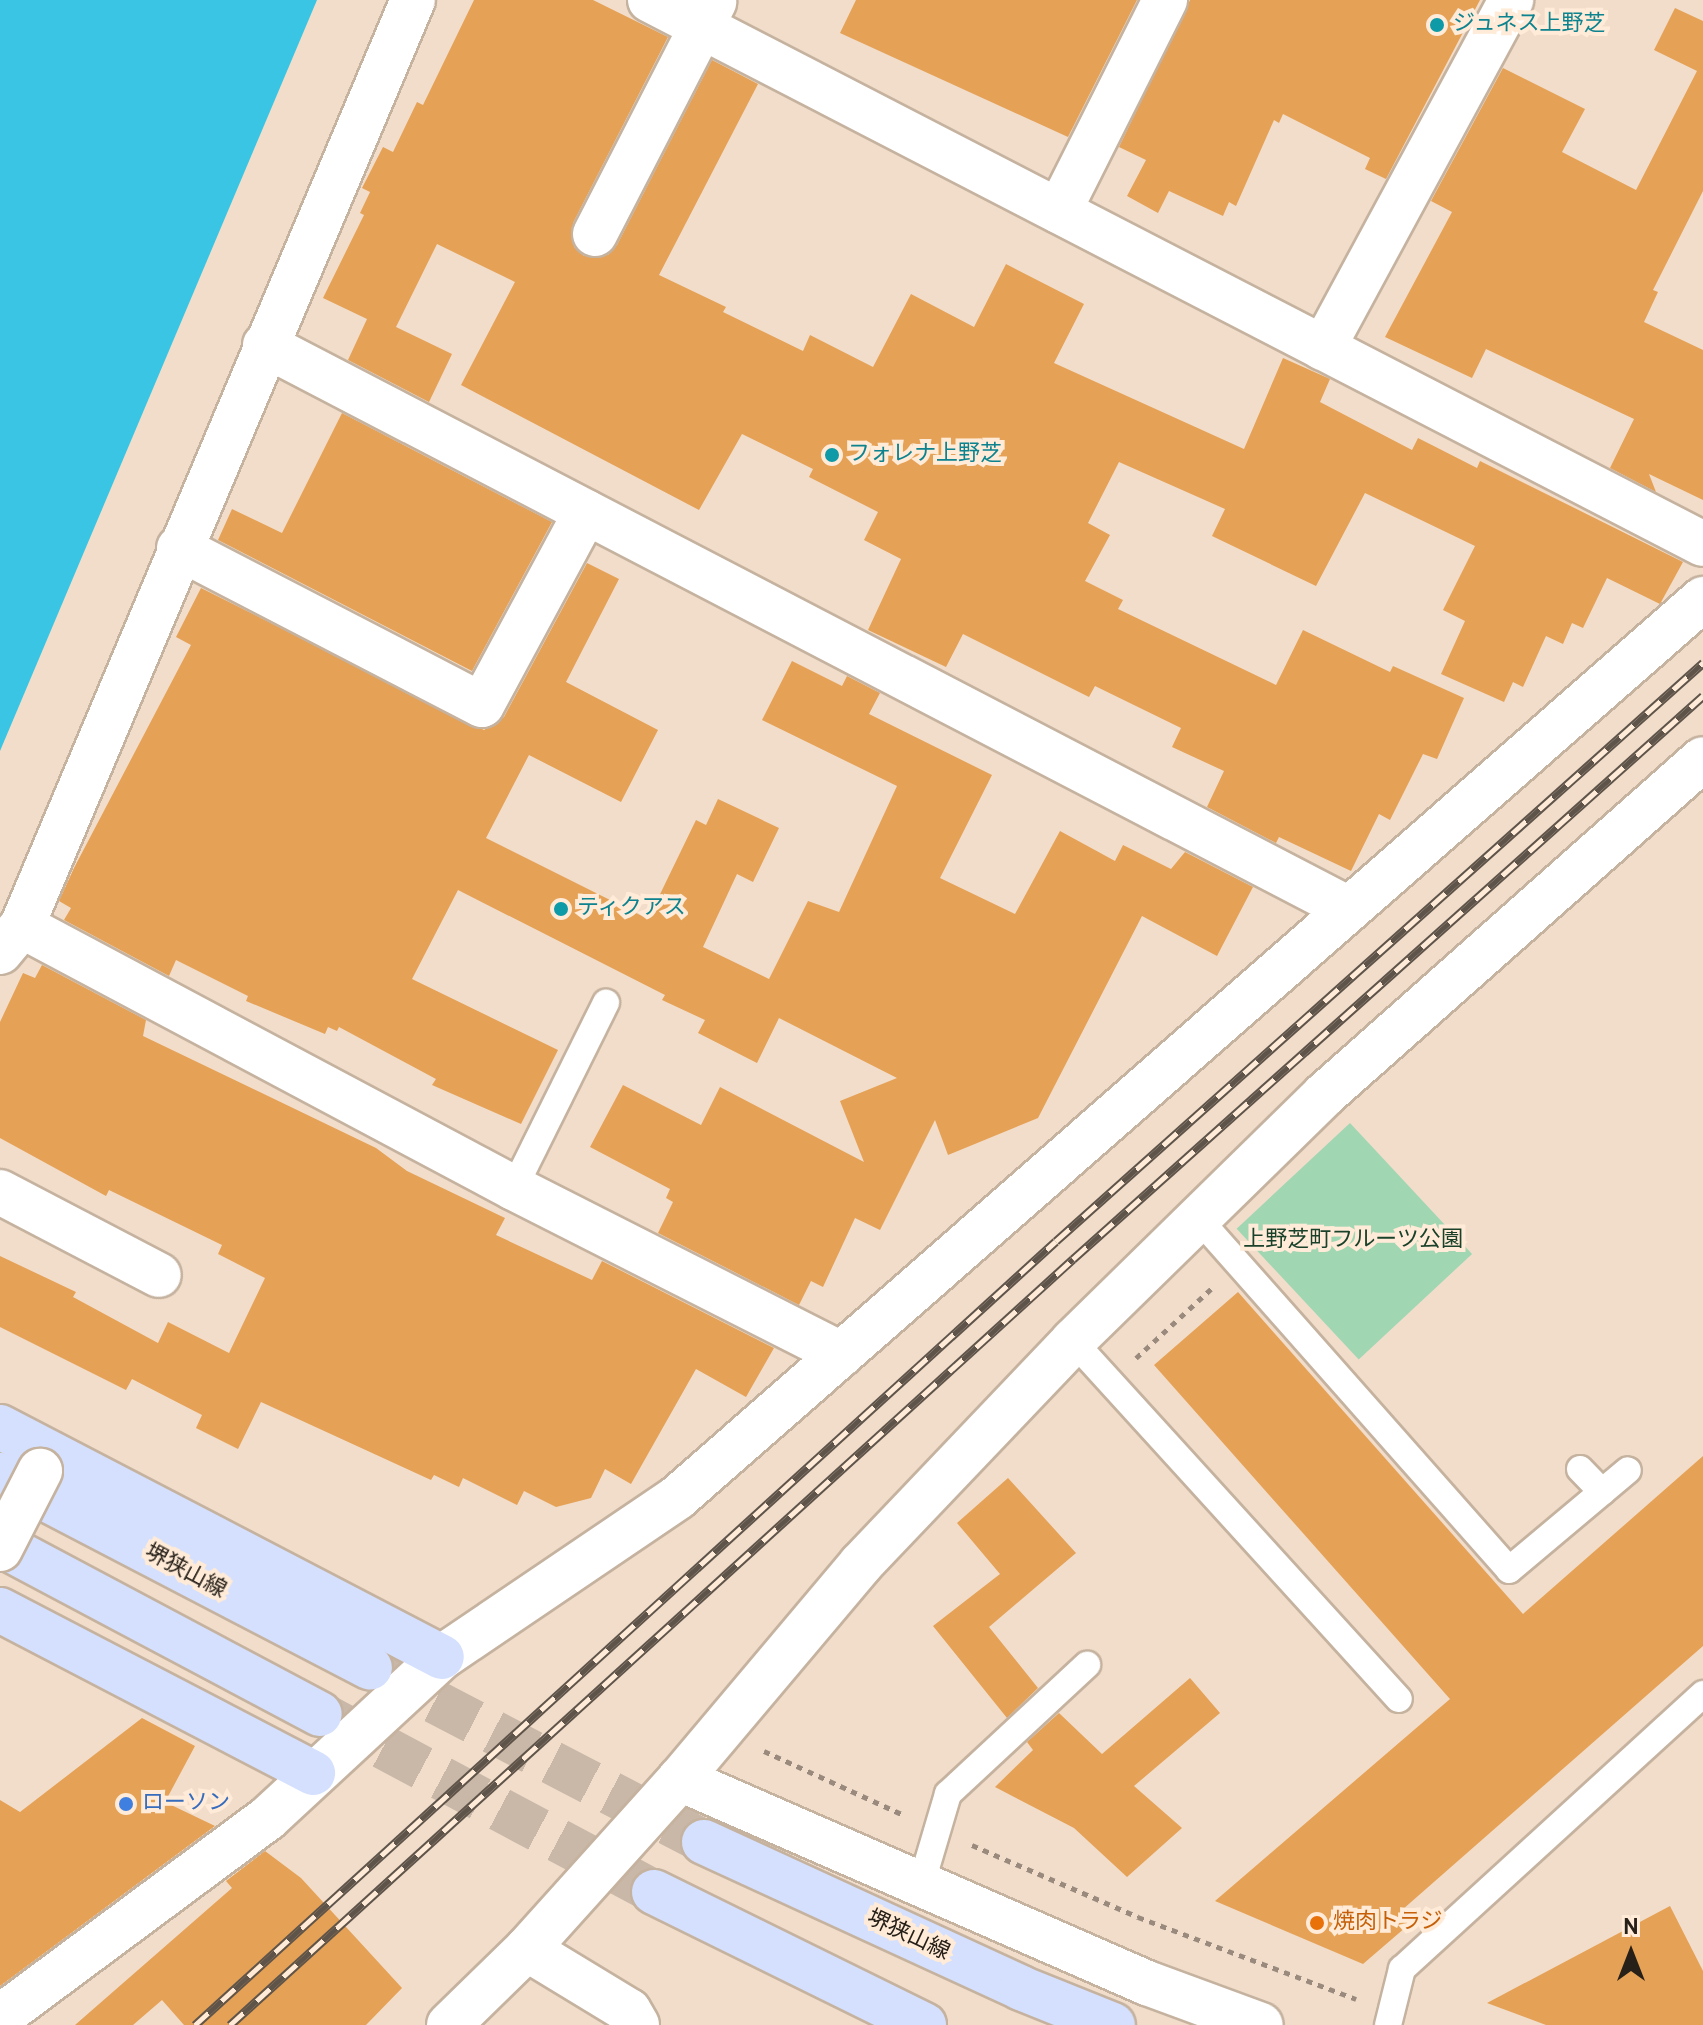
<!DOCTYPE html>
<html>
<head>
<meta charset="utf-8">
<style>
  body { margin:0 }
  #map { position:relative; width:1703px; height:2025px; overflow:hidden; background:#f1ddca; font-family:Overpass,"Noto Sans JP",sans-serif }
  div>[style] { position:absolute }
  .green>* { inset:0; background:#a1d6b3; transform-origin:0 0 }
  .water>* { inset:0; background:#39c5e3 }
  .building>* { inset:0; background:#e5a156 }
  .primary-tunnel>* { height:44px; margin-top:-22px; transform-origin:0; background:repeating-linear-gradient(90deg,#c9b7a7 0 44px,transparent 0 66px) }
  .path>* { height:5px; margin-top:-2.5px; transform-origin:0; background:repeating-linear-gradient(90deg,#998a7d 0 6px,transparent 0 12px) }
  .roads { filter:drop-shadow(2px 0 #c5b29f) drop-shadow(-2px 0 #c5b29f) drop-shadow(0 2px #c5b29f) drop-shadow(0 -2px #c5b29f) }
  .service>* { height:26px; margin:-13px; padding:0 13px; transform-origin:13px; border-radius:13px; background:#fff }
  .minor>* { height:44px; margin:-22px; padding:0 22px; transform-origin:22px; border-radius:22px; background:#fff }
  .tertiary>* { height:44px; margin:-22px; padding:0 22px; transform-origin:22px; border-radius:22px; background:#fff }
  .primary>* { height:44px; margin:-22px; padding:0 22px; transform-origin:22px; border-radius:22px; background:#d4e0fd }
  .rail>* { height:9px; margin-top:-4.5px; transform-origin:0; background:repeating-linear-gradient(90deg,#ffebd7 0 18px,#5f544a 0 36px); box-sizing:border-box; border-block:2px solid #5f544a }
  .bridges { filter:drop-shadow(2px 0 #c5b29f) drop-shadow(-2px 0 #c5b29f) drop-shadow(0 2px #c5b29f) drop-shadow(0 -2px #c5b29f) }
  .minor-bridge>* { height:44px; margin:-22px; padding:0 22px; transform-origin:22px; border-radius:22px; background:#fff }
  .dots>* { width:22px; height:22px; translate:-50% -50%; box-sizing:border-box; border:4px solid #ffebd7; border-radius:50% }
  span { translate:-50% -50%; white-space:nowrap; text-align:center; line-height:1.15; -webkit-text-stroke:8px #ffebd7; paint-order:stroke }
  .culture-label { font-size:22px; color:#0d838f }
  .left { translate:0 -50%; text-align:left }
  .park-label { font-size:22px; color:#1a412a }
  .street-label { font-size:22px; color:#272019 }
  .shop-label { font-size:22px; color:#366cbe }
  .food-label { font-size:22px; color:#c56008 }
  .north { position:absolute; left:1591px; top:1913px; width:80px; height:80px; -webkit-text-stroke:6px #ffebd7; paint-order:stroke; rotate:0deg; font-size:22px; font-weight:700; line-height:32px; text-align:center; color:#272019 }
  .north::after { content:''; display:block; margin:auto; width:28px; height:36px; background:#272019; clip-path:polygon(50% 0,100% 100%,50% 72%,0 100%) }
</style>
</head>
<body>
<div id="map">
  <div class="green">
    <i style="left:1350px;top:1123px;width:179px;height:155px;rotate:47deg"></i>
  </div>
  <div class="water">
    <i style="clip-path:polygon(0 0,317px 0,0 751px)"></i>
  </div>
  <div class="building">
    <i style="clip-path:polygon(474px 0,593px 0,668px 37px,573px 223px,574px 247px,584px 256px,608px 255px,617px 245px,712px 60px,758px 84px,659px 275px,726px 307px,723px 312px,803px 351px,810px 335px,873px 367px,911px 294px,974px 327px,1006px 264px,1084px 304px,1054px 363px,1244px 449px,1283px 358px,1330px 379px,1320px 402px,1412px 450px,1418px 438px,1477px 468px,1480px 461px,1683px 562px,1660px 604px,1607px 578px,1583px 628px,1572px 623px,1563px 644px,1546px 636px,1523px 687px,1513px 682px,1504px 702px,1441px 674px,1465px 621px,1443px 610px,1475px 546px,1365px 493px,1316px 586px,1212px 536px,1225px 509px,1119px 462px,1088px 523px,1110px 535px,1085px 581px,1123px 600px,1118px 609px,1276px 685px,1303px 630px,1390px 672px,1393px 666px,1464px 698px,1437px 759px,1423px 754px,1390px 820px,1379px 814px,1351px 871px,1279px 837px,1276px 843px,1207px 807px,1224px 771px,1172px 747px,1181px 728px,1095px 686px,1089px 697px,963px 634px,946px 667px,868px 630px,901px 559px,864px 540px,878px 512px,809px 477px,813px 469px,742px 434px,699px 510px,461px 385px,515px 282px,437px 244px,396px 327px,452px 354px,429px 402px,348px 360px,367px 319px,323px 298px,364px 215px,360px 213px,370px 192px,362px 188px,383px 147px,393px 152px,417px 102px,423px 105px)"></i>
    <i style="clip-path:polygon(856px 0,1137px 0,1068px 137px,840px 33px)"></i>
    <i style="clip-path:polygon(1190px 0,1480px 0,1386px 179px,1365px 169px,1370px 158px,1283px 114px,1279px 123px,1274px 120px,1236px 206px,1229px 202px,1223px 216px,1169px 191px,1158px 213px,1127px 196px,1146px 160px,1119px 147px)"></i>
    <i style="clip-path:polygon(1675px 8px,1703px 21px,1703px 191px,1653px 290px,1658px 292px,1644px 322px,1703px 350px,1703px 500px,1649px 474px,1656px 492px,1610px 468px,1634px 419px,1486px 349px,1472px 378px,1385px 337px,1452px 212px,1431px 201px,1503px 68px,1585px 109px,1562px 152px,1636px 190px,1697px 71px,1654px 50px)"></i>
    <i style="clip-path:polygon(342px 413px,552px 522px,472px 671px,218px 540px,232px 509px,282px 533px)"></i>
    <i style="clip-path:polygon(587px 563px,619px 579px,566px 682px,658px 730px,621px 802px,529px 755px,486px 838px,648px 919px,696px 820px,706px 825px,718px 799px,779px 828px,753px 882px,737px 874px,703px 947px,769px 979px,808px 901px,839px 912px,897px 786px,762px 720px,792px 661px,842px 686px,847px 676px,880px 693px,869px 714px,992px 775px,940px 878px,1015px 914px,1060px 831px,1115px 861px,1123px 845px,1171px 869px,1185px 852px,1253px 887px,1217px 956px,1142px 916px,1038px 1118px,948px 1155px,935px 1120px,880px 1230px,855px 1218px,823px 1287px,811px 1281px,799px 1305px,658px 1233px,673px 1202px,666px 1198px,670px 1189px,590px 1147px,623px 1085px,701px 1125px,720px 1087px,864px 1162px,840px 1101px,897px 1078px,779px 1018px,757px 1063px,698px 1033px,705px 1020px,662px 1000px,665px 995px,458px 890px,412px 979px,558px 1050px,521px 1124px,432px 1085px,436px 1079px,339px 1027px,337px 1031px,328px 1027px,325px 1034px,246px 1001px,248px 996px,176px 960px,169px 976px,64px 920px,71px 908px,59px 901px,74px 868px,191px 645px,176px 637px,201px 588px,484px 730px,504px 717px)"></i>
    <i style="clip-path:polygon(42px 965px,146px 1020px,143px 1036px,376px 1148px,407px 1171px,505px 1218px,496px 1235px,592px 1280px,602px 1261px,774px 1348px,746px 1397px,696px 1369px,631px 1484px,605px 1469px,591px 1498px,556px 1507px,524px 1491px,517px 1505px,463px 1478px,459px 1487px,434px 1475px,431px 1480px,261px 1402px,238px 1449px,196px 1428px,202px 1415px,132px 1379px,126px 1390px,0 1327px,0 1256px,76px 1292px,73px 1297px,158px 1343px,168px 1322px,229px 1353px,265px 1278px,218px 1254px,222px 1245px,109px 1190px,106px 1196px,0 1138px,0 1022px,23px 973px,35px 978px)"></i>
    <i style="clip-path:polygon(1238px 1292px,1523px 1614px,1703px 1456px,1703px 1646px,1402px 1910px,1413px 1921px,1363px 1964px,1215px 1901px,1450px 1699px,1154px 1365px)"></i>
    <i style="clip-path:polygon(1008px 1478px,1076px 1553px,989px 1627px,1038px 1688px,1007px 1718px,933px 1626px,1000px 1574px,957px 1523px)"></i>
    <i style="clip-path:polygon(1190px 1678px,1220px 1713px,1134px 1786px,1182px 1828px,1127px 1877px,1074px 1828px,995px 1787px,1033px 1750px,1027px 1742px,1059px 1713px,1102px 1754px)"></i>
    <i style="clip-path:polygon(142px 1718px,195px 1746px,165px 1802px,215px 1826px,0 1986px,0 1800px,20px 1812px)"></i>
    <i style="clip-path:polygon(265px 1851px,301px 1878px,402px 1988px,366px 2025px,184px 2025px,162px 2000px,133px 2025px,75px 2025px,232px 1888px,226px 1881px)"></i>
    <i style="clip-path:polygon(1670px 1906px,1703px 1971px,1703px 2025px,1546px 2025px,1487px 2003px)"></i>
  </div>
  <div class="primary-tunnel">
    <i style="left:376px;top:1671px;width:370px;rotate:27.5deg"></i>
    <i style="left:325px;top:1716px;width:373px;rotate:28.1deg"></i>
  </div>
  <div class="path">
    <i style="left:1136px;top:1358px;width:102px;rotate:-42.6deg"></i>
    <i style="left:764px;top:1751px;width:154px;rotate:24.6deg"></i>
    <i style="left:972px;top:1845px;width:181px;rotate:23.4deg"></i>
    <i style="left:1138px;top:1917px;width:233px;rotate:20.6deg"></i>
  </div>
  <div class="roads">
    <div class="service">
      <i style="left:514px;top:1188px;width:207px;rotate:-63.6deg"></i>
      <i style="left:1197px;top:1217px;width:471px;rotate:48.5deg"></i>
      <i style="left:1509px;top:1570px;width:155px;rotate:-40deg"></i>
      <i style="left:1073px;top:1341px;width:484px;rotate:47.7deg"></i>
      <i style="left:1580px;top:1469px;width:32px;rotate:46deg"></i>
      <i style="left:921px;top:1885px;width:95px;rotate:-73.5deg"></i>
      <i style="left:948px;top:1794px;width:190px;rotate:-42.9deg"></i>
      <i style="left:1388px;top:2025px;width:58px;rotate:-76deg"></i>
      <i style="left:1402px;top:1969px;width:408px;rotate:-42.4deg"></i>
    </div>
    <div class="minor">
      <i style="left:650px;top:0;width:1185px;rotate:27.32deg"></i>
      <i style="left:1059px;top:211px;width:236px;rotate:-63.3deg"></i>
      <i style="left:595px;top:234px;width:261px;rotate:-62.8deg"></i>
      <i style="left:265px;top:345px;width:1222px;rotate:27.49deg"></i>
      <i style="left:1323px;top:348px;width:396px;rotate:-61.6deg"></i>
      <i style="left:179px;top:548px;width:341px;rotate:27.4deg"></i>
      <i style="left:482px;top:705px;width:219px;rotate:-61.7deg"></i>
      <i style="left:22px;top:926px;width:557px;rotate:28.04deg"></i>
      <i style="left:514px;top:1188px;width:367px;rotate:26.9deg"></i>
      <i style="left:0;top:952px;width:34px;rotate:-50deg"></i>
      <i style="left:22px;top:926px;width:1005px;rotate:-67.11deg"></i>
      <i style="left:0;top:1192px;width:179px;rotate:27.6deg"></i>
      <i style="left:680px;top:1779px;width:510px;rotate:23.6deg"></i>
      <i style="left:1147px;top:1983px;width:121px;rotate:20.2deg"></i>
      <i style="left:527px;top:1949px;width:119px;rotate:31.3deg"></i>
      <i style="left:629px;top:2011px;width:16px;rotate:60deg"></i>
      <i style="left:0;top:2017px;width:334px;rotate:-36.6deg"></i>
      <i style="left:268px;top:1818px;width:237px;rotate:-42.8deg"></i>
      <i style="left:442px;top:1657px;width:285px;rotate:-34.1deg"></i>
      <i style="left:678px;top:1497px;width:1363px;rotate:-41.22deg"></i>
    </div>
    <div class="tertiary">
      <i style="left:449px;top:2025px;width:109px;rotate:-44.3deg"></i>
      <i style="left:527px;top:1949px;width:229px;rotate:-48deg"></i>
      <i style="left:680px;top:1779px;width:281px;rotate:-49.9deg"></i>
      <i style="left:861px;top:1564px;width:308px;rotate:-46.4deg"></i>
      <i style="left:1073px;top:1341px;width:351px;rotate:-44.4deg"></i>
      <i style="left:1324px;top:1095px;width:506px;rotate:-41.56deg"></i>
    </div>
    <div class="primary">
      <i style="left:0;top:1427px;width:498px;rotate:27.5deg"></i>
      <i style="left:0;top:1475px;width:417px;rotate:27.5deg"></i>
      <i style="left:0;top:1544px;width:362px;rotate:28deg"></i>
      <i style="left:0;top:1610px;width:353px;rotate:27.5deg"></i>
      <i style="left:704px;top:1842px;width:349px;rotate:24.7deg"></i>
      <i style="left:1021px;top:1988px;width:99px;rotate:21.9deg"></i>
      <i style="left:654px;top:1892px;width:301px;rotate:26.2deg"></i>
    </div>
  </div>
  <div class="rail">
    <i style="left:195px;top:2025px;width:1164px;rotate:-42.32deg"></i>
    <i style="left:1056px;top:1241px;width:868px;rotate:-41.78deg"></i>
    <i style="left:230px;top:2025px;width:1139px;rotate:-42.26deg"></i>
    <i style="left:1073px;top:1259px;width:845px;rotate:-41.79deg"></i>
  </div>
  <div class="bridges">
    <div class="minor-bridge">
      <i style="left:0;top:1549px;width:88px;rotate:-62.9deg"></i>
    </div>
  </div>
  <div class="dots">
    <i style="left:1437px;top:25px;background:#0f9aa8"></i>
    <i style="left:832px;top:455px;background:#0f9aa8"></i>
    <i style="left:561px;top:909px;background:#0f9aa8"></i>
    <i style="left:126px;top:1804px;background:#3f7fe0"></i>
    <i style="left:1317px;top:1923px;background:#e8710a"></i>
  </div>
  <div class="culture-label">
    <span class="left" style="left:1453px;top:25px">ジュネス上野芝</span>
    <span class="left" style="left:848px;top:455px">フォレナ上野芝</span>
    <span class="left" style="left:577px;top:909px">ティクアス</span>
  </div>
  <div class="park-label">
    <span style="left:1353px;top:1241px">上野芝町フルーツ公園</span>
  </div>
  <div class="street-label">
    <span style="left:185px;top:1572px;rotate:28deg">堺狭山線</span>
    <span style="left:908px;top:1936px;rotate:25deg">堺狭山線</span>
  </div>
  <div class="shop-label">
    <span class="left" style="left:142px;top:1804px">ローソン</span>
  </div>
  <div class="food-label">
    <span class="left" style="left:1333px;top:1923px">焼肉トラジ</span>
  </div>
  <div class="north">N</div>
</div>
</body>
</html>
